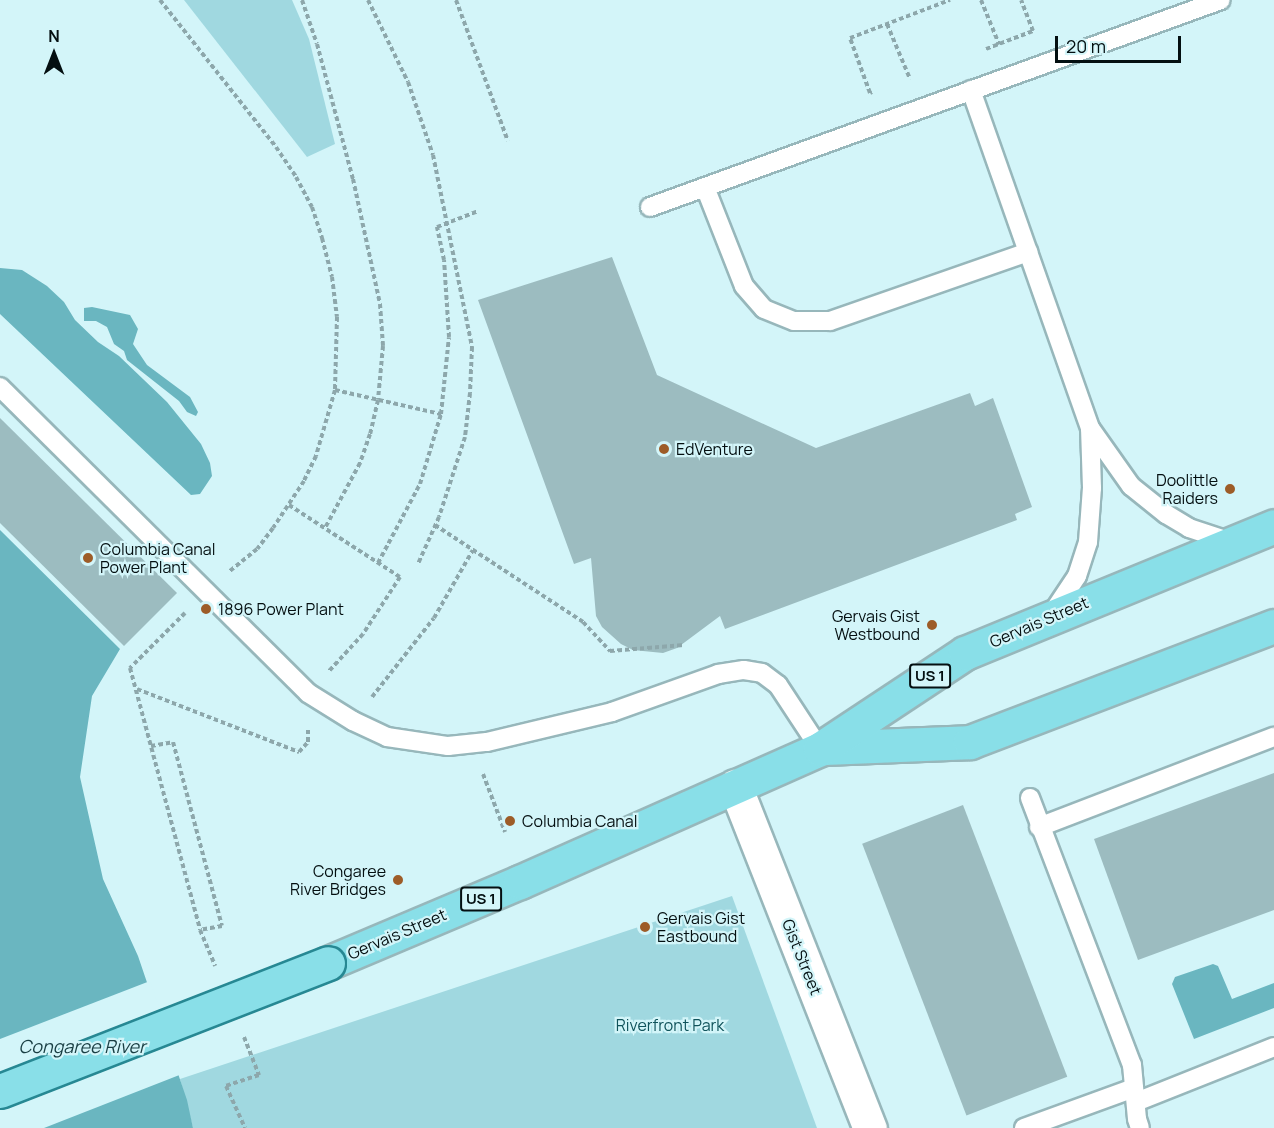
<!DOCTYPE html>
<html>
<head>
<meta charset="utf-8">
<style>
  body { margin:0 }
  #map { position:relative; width:1274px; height:1128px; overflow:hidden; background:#d3f5f9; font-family:Manrope,sans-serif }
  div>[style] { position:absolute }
  .green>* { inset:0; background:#a0d8e0 }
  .water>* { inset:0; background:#6ab6c0 }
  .pier>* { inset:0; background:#d3f5f9 }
  .building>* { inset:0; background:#9cbcc0; transform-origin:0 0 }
  .path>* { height:4px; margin-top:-2px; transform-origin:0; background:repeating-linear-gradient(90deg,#8da7ab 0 4.5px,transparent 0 7.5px) }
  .roads { filter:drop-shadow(2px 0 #97b7bb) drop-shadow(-2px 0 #97b7bb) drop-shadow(0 2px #97b7bb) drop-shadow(0 -2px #97b7bb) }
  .lane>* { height:18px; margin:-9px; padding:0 9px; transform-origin:9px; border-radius:9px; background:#fff }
  .street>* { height:33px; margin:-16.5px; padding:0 16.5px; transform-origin:16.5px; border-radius:16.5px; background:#fff }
  .primary>* { height:33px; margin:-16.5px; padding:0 16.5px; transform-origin:16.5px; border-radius:16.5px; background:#89dfe8 }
  .bridges { filter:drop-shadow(2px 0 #278893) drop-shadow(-2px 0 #278893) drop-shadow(0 2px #278893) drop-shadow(0 -2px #278893) }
  .primary-bridge>* { height:33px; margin:-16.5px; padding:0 16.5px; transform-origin:16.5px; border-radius:16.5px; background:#89dfe8 }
  .dots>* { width:16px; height:16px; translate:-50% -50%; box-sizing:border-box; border:3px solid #d3f5f9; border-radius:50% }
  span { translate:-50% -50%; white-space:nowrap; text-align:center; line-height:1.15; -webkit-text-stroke:4.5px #d3f5f9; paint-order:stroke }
  .shield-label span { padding:2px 4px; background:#d3f5f9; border:2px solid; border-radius:4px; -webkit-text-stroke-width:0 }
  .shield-label { font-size:15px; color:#040f11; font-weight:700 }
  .poi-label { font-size:16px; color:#040f11 }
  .left { translate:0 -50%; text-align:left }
  .right { translate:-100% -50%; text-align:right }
  .street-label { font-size:16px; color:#040f11 }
  .park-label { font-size:16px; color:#10535b }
  .water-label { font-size:18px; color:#193e43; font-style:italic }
  .north { position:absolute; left:24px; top:24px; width:60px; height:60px; -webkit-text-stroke:4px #d3f5f9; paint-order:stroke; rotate:0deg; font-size:16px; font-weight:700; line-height:24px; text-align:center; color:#040f11 }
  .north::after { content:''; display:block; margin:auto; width:21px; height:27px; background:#040f11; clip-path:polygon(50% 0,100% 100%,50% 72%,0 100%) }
  .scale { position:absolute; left:1055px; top:36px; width:126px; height:27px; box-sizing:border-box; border:3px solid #040f11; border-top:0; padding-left:8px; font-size:18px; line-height:21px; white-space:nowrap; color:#040f11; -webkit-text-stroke:4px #d3f5f9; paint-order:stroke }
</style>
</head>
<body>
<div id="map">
  <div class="green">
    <i style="clip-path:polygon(184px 0,292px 0,309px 39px,335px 144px,307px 157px)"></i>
    <i style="clip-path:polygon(732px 896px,817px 1128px,193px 1128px,180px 1079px)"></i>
  </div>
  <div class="water">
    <i style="clip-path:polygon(0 268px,22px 270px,47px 286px,64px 302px,75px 320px,98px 342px,119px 356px,167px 402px,201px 444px,210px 463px,212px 476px,200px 494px,191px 495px,0 314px)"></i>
    <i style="clip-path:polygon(92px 307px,130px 315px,138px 329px,133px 344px,147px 365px,190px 397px,198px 412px,196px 416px,187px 412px,179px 401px,127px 360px,124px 351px,114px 344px,107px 327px,96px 321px,84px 321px,84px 308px)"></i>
    <i style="clip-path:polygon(0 530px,120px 649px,92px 696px,80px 777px,103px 879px,138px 956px,187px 1100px,193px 1128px,0 1128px)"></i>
    <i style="clip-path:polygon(1213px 964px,1218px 966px,1232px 999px,1274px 983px,1274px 1008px,1194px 1039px,1172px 984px,1175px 977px)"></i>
  </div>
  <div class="pier">
    <i style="clip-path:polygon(150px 981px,182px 1074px,44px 1128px,0 1128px,0 1039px)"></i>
  </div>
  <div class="building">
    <i style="clip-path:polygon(612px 257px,657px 375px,816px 448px,970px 393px,975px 406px,993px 398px,1032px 507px,1015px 514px,1017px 520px,725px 629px,720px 616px,677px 648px,663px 653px,633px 650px,621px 644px,602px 627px,596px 616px,591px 558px,574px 564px,478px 300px)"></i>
    <i style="clip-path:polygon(0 418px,177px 593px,124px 646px,0 523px)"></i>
    <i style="clip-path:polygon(1274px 773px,1274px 910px,1138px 960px,1094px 839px)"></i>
    <i style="left:963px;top:805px;width:291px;height:108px;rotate:69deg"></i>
  </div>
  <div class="path">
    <i style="left:160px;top:0;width:187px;rotate:51.7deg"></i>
    <i style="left:276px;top:147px;width:36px;rotate:56deg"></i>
    <i style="left:296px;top:177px;width:34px;rotate:62deg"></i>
    <i style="left:312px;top:207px;width:33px;rotate:72deg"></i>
    <i style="left:322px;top:238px;width:40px;rotate:75.6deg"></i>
    <i style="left:332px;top:277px;width:40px;rotate:82.9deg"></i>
    <i style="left:337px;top:317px;width:73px;rotate:91.6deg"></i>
    <i style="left:335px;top:390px;width:69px;rotate:106.1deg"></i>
    <i style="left:316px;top:456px;width:28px;rotate:116deg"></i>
    <i style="left:304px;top:481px;width:56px;rotate:123.4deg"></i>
    <i style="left:273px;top:528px;width:26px;rotate:127deg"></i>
    <i style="left:257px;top:549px;width:35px;rotate:141deg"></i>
    <i style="left:302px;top:0;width:46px;rotate:71.2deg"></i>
    <i style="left:317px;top:44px;width:140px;rotate:75.1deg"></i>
    <i style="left:353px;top:179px;width:128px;rotate:77.8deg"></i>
    <i style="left:380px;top:304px;width:42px;rotate:85.9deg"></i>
    <i style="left:383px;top:346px;width:54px;rotate:95.3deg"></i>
    <i style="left:378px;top:400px;width:35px;rotate:103deg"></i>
    <i style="left:370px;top:434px;width:31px;rotate:109deg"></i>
    <i style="left:360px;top:463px;width:74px;rotate:118.3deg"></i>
    <i style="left:368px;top:0;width:91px;rotate:64deg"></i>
    <i style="left:408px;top:82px;width:77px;rotate:71.1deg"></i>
    <i style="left:433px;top:155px;width:196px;rotate:78.5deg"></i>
    <i style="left:472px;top:347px;width:46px;rotate:92.5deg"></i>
    <i style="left:470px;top:393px;width:44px;rotate:96.5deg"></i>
    <i style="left:465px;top:437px;width:84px;rotate:108deg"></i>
    <i style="left:439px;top:517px;width:51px;rotate:114.1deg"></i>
    <i style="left:456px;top:0;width:150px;rotate:69.8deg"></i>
    <i style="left:981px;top:0;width:48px;rotate:67.8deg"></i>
    <i style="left:887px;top:24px;width:60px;rotate:67.3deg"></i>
    <i style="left:986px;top:49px;width:50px;rotate:-21deg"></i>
    <i style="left:1033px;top:31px;width:33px;rotate:-111deg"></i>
    <i style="left:872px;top:92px;width:2px;rotate:153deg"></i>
    <i style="left:870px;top:93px;width:59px;rotate:-110deg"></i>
    <i style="left:850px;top:38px;width:107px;rotate:-20.8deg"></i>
    <i style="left:335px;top:390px;width:109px;rotate:12.8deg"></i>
    <i style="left:289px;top:505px;width:132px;rotate:33deg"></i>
    <i style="left:400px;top:577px;width:68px;rotate:123deg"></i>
    <i style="left:363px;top:634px;width:50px;rotate:132.6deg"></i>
    <i style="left:435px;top:525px;width:177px;rotate:33.2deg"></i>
    <i style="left:583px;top:622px;width:40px;rotate:47deg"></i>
    <i style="left:610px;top:651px;width:74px;rotate:-4.6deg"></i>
    <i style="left:378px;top:563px;width:89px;rotate:-62deg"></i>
    <i style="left:420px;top:484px;width:73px;rotate:-73.3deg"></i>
    <i style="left:441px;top:414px;width:77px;rotate:-84.1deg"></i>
    <i style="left:449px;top:337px;width:77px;rotate:-93.7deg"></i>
    <i style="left:444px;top:260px;width:34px;rotate:-102deg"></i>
    <i style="left:437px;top:227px;width:44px;rotate:-21.3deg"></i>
    <i style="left:185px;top:613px;width:78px;rotate:135deg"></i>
    <i style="left:130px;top:668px;width:271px;rotate:75deg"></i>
    <i style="left:200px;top:930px;width:39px;rotate:67deg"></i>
    <i style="left:137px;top:689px;width:174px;rotate:21.3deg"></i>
    <i style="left:299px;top:752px;width:13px;rotate:-48deg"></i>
    <i style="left:308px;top:742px;width:12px;rotate:-90deg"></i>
    <i style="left:372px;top:697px;width:100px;rotate:-51.9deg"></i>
    <i style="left:434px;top:618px;width:78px;rotate:-60.2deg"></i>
    <i style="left:151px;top:746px;width:22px;rotate:-10deg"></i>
    <i style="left:173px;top:742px;width:190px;rotate:75.1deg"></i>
    <i style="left:222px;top:926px;width:22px;rotate:170deg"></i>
    <i style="left:483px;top:774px;width:62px;rotate:69.2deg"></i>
    <i style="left:244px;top:1037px;width:41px;rotate:68.5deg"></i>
    <i style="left:259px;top:1075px;width:35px;rotate:162deg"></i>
    <i style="left:226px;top:1086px;width:46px;rotate:65.7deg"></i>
  </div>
  <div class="roads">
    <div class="lane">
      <i style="left:971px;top:90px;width:358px;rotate:70.6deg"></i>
      <i style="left:1090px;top:428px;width:71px;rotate:54.7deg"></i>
      <i style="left:1131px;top:486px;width:45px;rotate:38.7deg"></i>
      <i style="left:1166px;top:514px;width:27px;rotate:31deg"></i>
      <i style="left:1189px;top:528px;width:44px;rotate:18.4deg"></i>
      <i style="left:705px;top:187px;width:106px;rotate:68.5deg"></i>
      <i style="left:744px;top:286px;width:30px;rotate:49deg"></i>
      <i style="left:764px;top:309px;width:32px;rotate:22deg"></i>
      <i style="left:794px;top:321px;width:36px"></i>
      <i style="left:830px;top:321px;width:210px;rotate:-19.2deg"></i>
      <i style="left:650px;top:207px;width:607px;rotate:-19.93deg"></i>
      <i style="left:0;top:387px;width:434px;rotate:44.8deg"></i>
      <i style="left:308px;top:693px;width:53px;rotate:31.9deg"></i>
      <i style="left:353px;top:721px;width:38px;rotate:25deg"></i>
      <i style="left:387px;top:737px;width:62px;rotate:8.4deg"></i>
      <i style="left:448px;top:746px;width:39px;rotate:-6deg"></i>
      <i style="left:487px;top:742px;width:129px;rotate:-13.5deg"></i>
      <i style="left:612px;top:712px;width:113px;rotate:-19.7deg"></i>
      <i style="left:718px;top:674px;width:26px;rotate:-9deg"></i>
      <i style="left:744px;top:670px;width:18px;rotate:9deg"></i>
      <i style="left:762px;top:673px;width:20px;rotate:37deg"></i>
      <i style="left:778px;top:685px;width:77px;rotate:56.7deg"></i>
      <i style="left:1053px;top:612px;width:43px;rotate:-56.3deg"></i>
      <i style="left:1077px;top:576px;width:36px;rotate:-72deg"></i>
      <i style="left:1088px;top:542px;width:54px;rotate:-85.8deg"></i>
      <i style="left:1092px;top:488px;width:60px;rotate:-91.9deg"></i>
      <i style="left:1030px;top:798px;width:286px;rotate:69.1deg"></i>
      <i style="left:1132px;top:1065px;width:54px;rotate:84.7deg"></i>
      <i style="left:1137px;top:1119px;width:9px;rotate:72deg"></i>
      <i style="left:1039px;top:827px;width:252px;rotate:-21deg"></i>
      <i style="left:1136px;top:1102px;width:149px;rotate:-21.7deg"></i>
      <i style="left:1024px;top:1128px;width:117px;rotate:-20deg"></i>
    </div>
    <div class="street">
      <i style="left:735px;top:786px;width:368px;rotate:68.5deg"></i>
    </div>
    <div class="primary">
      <i style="left:822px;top:748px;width:148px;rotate:-2.3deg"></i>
      <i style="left:970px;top:742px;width:325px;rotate:-20.9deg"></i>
      <i style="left:328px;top:963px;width:208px;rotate:-22.9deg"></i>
      <i style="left:520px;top:882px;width:328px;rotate:-23.9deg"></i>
      <i style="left:820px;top:749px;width:174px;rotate:-33.5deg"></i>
      <i style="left:965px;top:653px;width:334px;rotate:-22.3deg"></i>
    </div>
  </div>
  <div class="bridges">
    <div class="primary-bridge">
      <i style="left:0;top:1091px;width:352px;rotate:-21.3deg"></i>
    </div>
  </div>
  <div class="dots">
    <i style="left:664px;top:449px;background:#9d5c28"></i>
    <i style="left:1230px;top:489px;background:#9d5c28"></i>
    <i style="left:88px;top:558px;background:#9d5c28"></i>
    <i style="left:206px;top:609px;background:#9d5c28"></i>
    <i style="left:932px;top:625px;background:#9d5c28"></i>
    <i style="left:510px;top:821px;background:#9d5c28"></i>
    <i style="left:398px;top:880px;background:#9d5c28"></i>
    <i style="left:645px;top:927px;background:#9d5c28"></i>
  </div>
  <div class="shield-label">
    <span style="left:930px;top:676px">US 1</span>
    <span style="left:481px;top:899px">US 1</span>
  </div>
  <div class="poi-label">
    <span class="left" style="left:676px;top:449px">EdVenture</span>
    <span class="right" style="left:1218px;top:489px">Doolittle<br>Raiders</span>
    <span class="left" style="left:100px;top:558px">Columbia Canal<br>Power Plant</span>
    <span class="left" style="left:218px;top:609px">1896 Power Plant</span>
    <span class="right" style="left:920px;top:625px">Gervais Gist<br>Westbound</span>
    <span class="left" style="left:522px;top:821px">Columbia Canal</span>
    <span class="right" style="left:386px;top:880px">Congaree<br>River Bridges</span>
    <span class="left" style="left:657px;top:927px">Gervais Gist<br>Eastbound</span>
  </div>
  <div class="street-label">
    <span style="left:1039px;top:622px;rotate:-23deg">Gervais Street</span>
    <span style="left:397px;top:934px;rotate:-23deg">Gervais Street</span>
    <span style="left:802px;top:957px;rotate:68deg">Gist Street</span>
  </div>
  <div class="park-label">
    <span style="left:670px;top:1025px">Riverfront Park</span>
  </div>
  <div class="water-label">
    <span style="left:82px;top:1046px">Congaree River</span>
  </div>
  <div class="north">N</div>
  <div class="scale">20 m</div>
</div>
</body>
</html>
